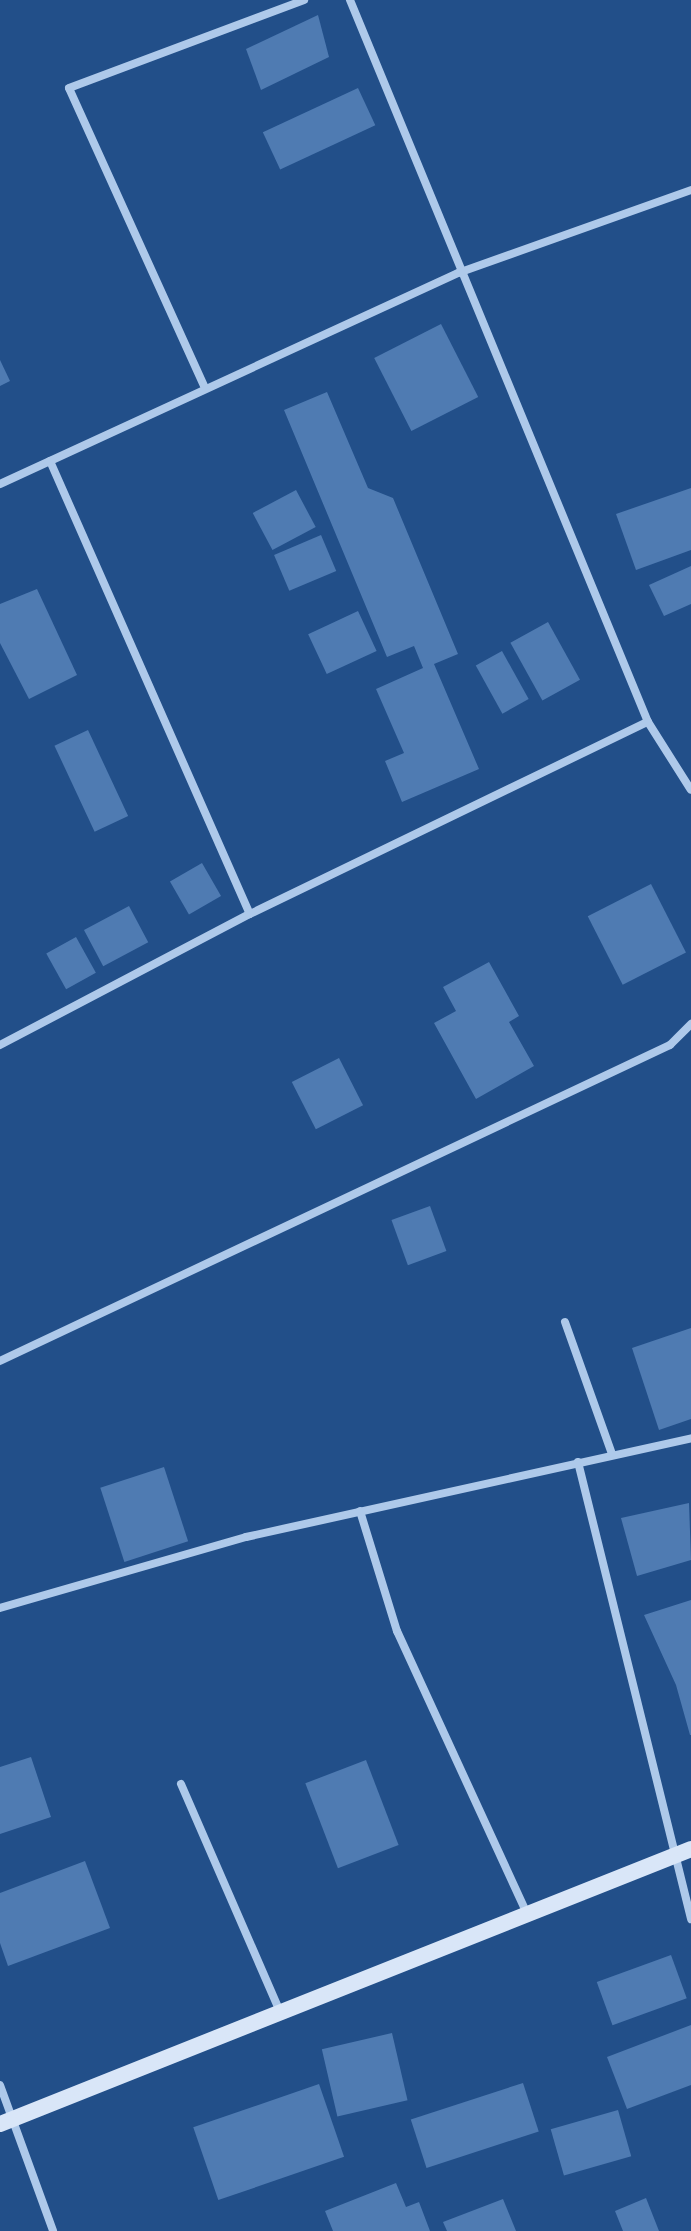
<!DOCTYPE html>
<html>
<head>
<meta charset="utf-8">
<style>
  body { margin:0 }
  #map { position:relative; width:691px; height:2231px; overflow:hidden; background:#224f89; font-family:Signika,sans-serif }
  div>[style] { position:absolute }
  .building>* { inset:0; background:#4f7bb2; transform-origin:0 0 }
  .street>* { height:8px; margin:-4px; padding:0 4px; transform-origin:4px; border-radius:4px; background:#aec9ea }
  .secondary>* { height:16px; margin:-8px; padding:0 8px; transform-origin:8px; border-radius:8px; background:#d9e6f8 }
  span { translate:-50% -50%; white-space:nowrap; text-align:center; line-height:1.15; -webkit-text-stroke:6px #224f89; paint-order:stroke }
</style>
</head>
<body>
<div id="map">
  <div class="building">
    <i style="clip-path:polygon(318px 15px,329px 57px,261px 90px,246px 49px)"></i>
    <i style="left:358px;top:88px;width:41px;height:105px;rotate:65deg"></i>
    <i style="left:441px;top:324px;width:82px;height:75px;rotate:63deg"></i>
    <i style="clip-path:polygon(0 360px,10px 381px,0 386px)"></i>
    <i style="clip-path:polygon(327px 392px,368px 488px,393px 498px,458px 654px,434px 664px,479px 769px,402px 802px,385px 761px,404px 753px,376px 689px,423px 668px,414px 646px,387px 657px,284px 410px)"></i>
    <i style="clip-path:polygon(691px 488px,691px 550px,636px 570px,616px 514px)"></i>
    <i style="left:296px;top:490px;width:42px;height:49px;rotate:62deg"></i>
    <i style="left:321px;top:535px;width:39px;height:51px;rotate:67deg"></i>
    <i style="clip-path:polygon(691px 566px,691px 604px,664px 616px,649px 585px)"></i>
    <i style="clip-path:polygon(37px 589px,77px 675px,29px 699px,0 643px,0 604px)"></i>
    <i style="left:358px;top:611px;width:44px;height:55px;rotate:65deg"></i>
    <i style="left:548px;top:622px;width:66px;height:43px;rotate:61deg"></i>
    <i style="left:502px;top:651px;width:55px;height:30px;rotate:61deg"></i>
    <i style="left:88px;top:730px;width:95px;height:37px;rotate:65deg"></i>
    <i style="left:202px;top:863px;width:38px;height:37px;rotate:60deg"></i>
    <i style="left:651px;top:884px;width:77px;height:71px;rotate:63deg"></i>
    <i style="left:129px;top:906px;width:41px;height:51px;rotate:62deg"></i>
    <i style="left:76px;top:937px;width:41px;height:34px;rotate:61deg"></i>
    <i style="clip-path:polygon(489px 962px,519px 1016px,509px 1022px,534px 1066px,476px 1099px,434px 1023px,456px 1011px,443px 987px)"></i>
    <i style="left:339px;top:1058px;width:53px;height:53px;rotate:63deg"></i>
    <i style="left:430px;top:1206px;width:48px;height:41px;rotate:70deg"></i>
    <i style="clip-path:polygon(691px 1328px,691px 1419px,659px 1430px,632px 1348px)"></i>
    <i style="left:164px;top:1467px;width:78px;height:67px;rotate:72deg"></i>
    <i style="clip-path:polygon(689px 1503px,691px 1560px,637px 1576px,621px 1518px)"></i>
    <i style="clip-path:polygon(691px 1600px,691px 1735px,690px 1735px,676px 1685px,644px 1615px)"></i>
    <i style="clip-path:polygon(31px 1757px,51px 1817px,0 1834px,0 1767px)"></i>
    <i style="left:366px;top:1760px;width:91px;height:65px;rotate:69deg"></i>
    <i style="clip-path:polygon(85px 1861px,110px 1928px,8px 1966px,0 1943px,0 1893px)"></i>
    <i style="left:671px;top:1955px;width:46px;height:79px;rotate:70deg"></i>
    <i style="clip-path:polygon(691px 2025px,691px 2085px,627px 2109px,607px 2057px)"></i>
    <i style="left:392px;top:2033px;width:69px;height:72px;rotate:77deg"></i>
    <i style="left:523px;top:2083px;width:51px;height:118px;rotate:72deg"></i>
    <i style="left:319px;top:2084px;width:77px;height:133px;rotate:71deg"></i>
    <i style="left:618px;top:2110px;width:48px;height:70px;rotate:74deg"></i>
    <i style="clip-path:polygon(396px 2183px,406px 2207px,419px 2202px,430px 2231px,333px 2231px,325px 2211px)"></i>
    <i style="clip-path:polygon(646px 2198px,659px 2231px,623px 2231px,615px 2211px)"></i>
    <i style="clip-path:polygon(503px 2199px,516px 2231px,447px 2231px,443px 2222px)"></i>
  </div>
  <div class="street">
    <i style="left:350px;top:0;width:781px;rotate:67.57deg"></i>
    <i style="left:648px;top:722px;width:80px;rotate:57.7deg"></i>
    <i style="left:205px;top:388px;width:329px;rotate:-114.4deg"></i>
    <i style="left:69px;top:88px;width:251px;rotate:-20.5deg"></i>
    <i style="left:50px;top:461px;width:495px;rotate:66.2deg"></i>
    <i style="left:0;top:484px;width:504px;rotate:-24.74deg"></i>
    <i style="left:458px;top:273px;width:247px;rotate:-19.6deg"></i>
    <i style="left:0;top:1045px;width:282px;rotate:-27.7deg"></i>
    <i style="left:250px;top:914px;width:442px;rotate:-25.8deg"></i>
    <i style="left:565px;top:1322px;width:140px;rotate:70.4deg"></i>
    <i style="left:0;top:1361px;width:741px;rotate:-25.25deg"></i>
    <i style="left:670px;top:1045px;width:30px;rotate:-45deg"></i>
    <i style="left:578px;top:1462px;width:471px;rotate:76.1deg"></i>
    <i style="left:360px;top:1511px;width:126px;rotate:72.9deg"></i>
    <i style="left:397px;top:1631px;width:308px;rotate:65.3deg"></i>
    <i style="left:0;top:1608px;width:256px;rotate:-16.1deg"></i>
    <i style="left:246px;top:1537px;width:456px;rotate:-12.5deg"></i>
    <i style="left:181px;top:1784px;width:249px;rotate:66.5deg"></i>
    <i style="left:0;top:2085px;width:155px;rotate:70deg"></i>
  </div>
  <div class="secondary">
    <i style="left:0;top:2124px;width:744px;rotate:-21.7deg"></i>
  </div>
</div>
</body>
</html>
